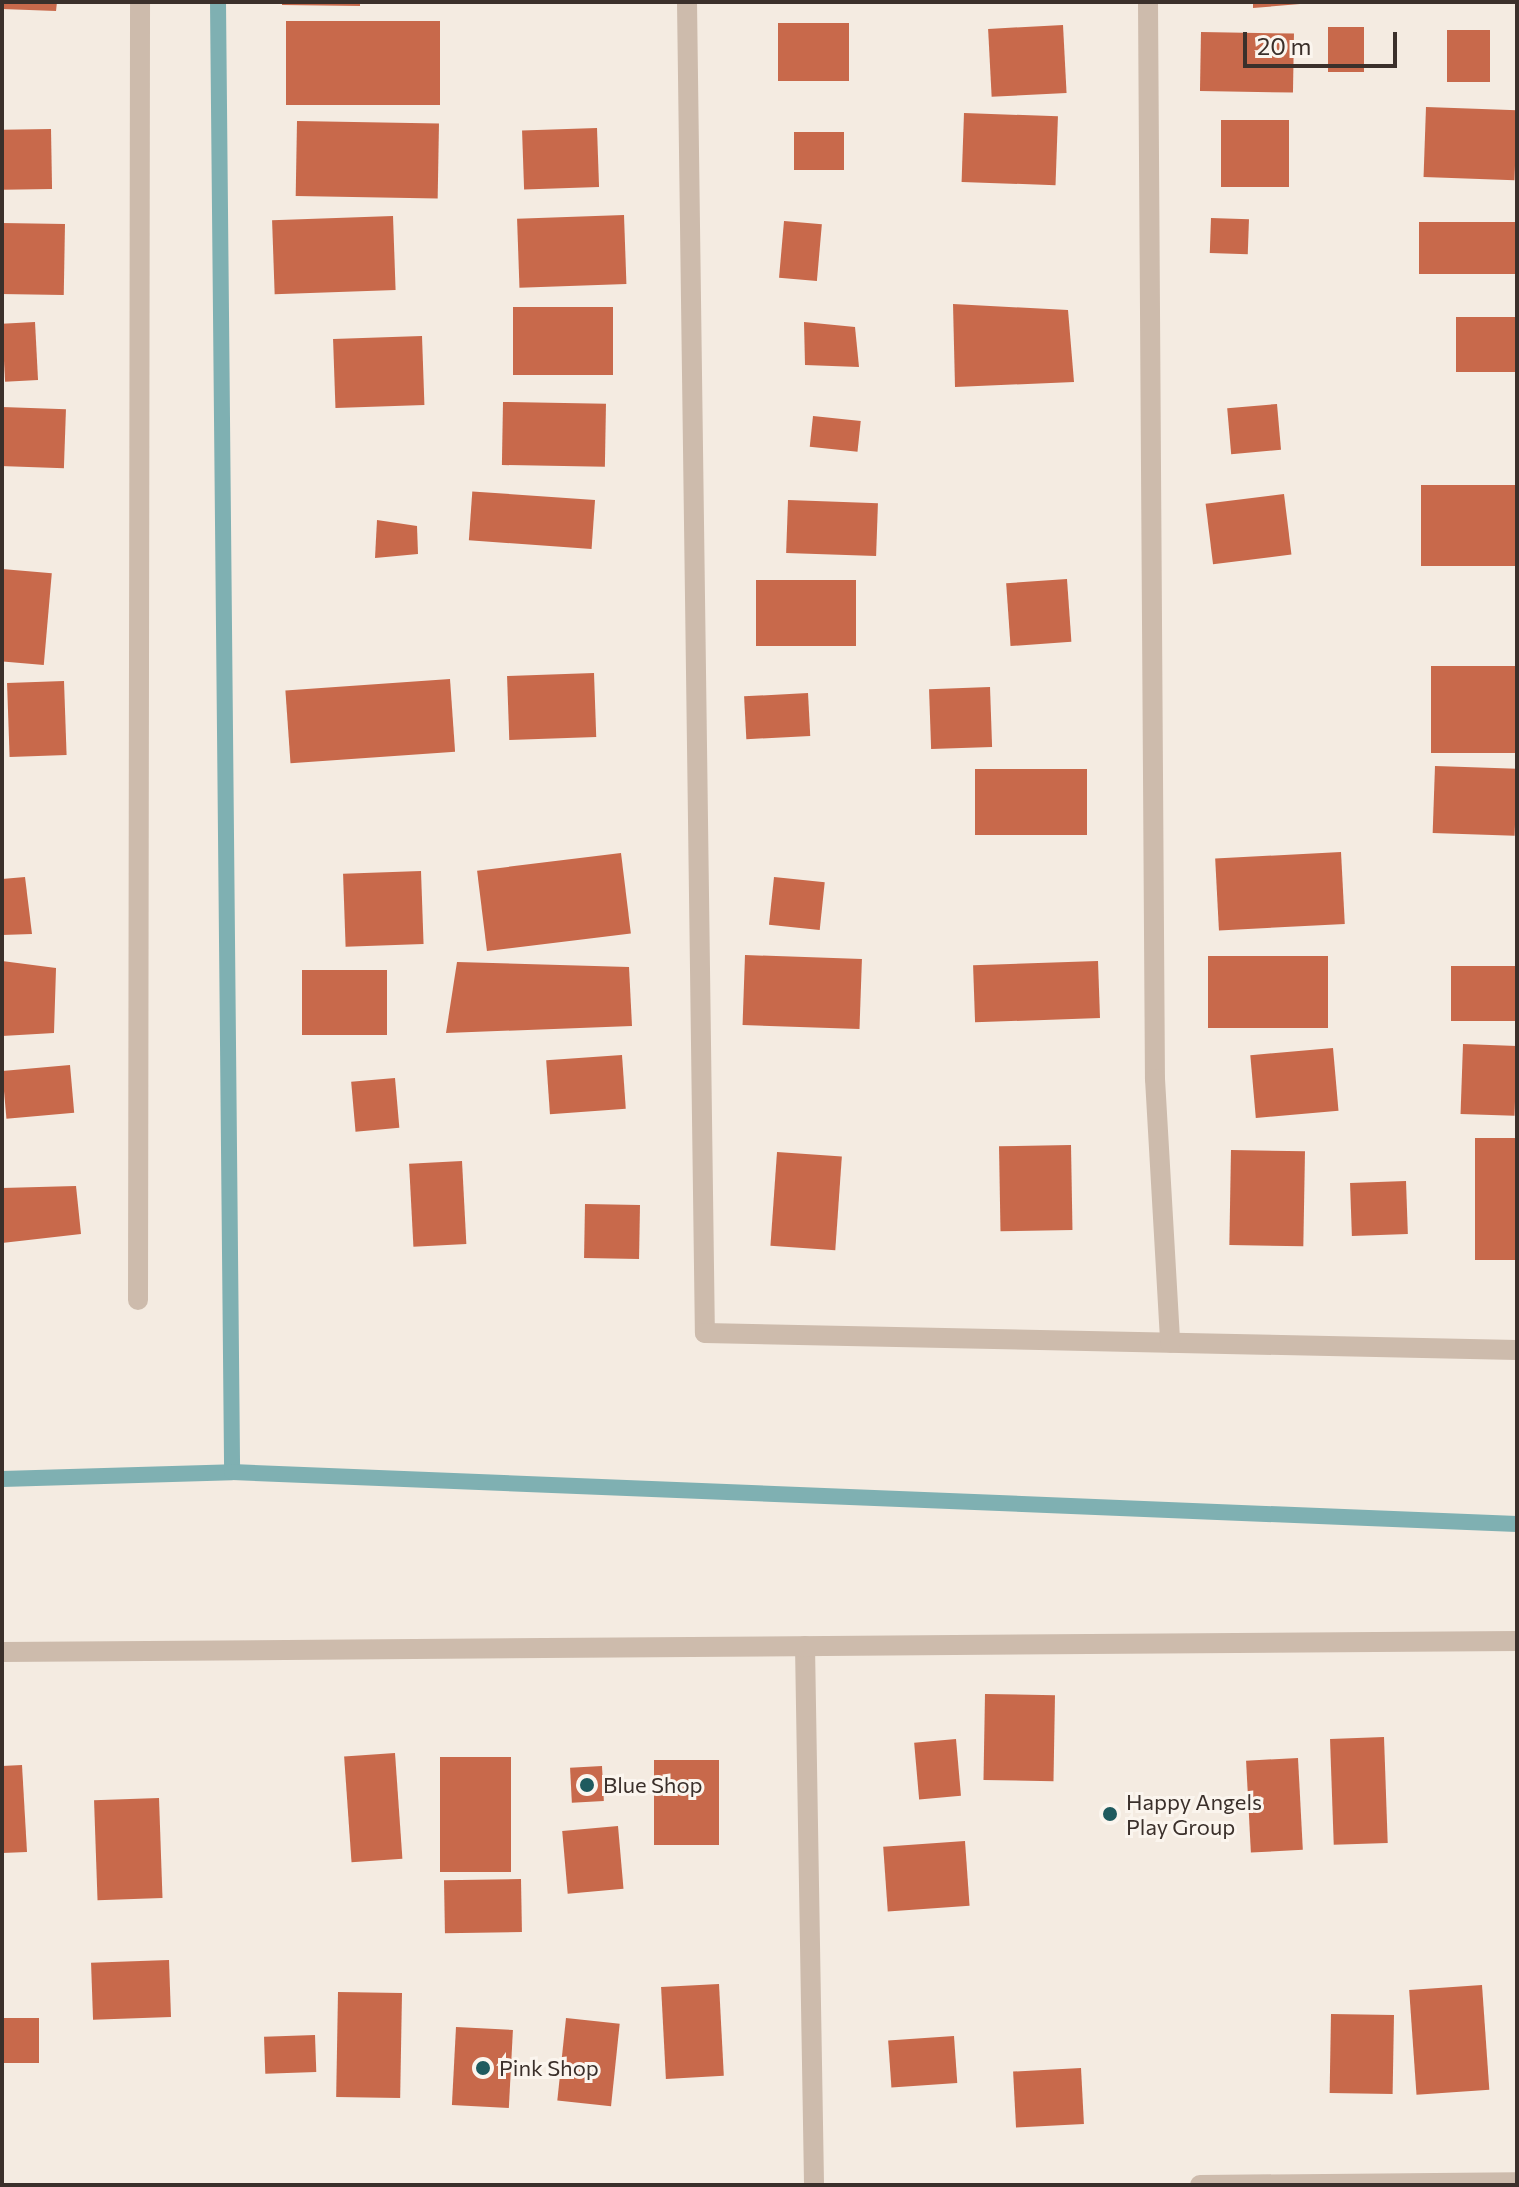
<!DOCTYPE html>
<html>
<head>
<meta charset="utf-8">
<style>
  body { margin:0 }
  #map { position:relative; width:1519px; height:2187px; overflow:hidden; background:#f4ebe1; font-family:Commissioner,sans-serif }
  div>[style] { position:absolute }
  .stream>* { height:16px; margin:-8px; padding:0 8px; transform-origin:8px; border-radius:8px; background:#7fb0b2 }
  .building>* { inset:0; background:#c8694b; transform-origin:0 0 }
  .minor>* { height:20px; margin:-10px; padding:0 10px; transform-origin:10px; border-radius:10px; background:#cdbbac }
  .tertiary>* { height:20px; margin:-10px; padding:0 10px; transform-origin:10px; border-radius:10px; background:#cdbbac }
  .dots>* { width:22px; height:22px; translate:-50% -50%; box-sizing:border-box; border:4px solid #fbf5ee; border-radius:50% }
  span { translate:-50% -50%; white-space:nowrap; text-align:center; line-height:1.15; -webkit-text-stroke:6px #fbf5ee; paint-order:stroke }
  .poi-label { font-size:22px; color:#3b302b }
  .left { translate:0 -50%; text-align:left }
  .frame { position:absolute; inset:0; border:4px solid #3b302b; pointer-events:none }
  .scale { position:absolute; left:1243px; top:32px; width:154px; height:36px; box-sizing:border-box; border:4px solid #3b302b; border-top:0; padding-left:10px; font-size:24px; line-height:28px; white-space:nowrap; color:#3b302b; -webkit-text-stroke:6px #fbf5ee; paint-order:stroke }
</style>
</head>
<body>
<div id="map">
  <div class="stream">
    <i style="left:218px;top:2px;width:1470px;rotate:89.45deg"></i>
    <i style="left:2px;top:1479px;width:230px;rotate:-1.7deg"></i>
    <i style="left:232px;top:1472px;width:1286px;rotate:2.32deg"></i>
  </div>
  <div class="building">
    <i style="clip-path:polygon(2px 2px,57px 2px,56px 11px,2px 9px)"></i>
    <i style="clip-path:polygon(282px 2px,360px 2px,360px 6px,282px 5px)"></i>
    <i style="clip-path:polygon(1253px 2px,1300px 2px,1300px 4px,1253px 8px)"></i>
    <i style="left:440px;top:21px;width:84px;height:154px;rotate:90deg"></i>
    <i style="left:778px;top:23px;width:71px;height:58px"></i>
    <i style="left:1063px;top:25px;width:68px;height:75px;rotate:87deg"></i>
    <i style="left:1364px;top:27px;width:45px;height:36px;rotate:90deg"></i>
    <i style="left:1447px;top:30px;width:43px;height:52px"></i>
    <i style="left:1201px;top:32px;width:93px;height:59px;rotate:1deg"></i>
    <i style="left:1426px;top:107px;width:91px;height:70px;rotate:2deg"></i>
    <i style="left:964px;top:113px;width:94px;height:69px;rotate:2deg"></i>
    <i style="left:1289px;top:120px;width:67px;height:68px;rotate:90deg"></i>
    <i style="left:297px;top:121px;width:142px;height:75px;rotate:1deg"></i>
    <i style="left:597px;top:128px;width:59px;height:75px;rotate:88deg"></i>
    <i style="left:51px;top:129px;width:60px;height:49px;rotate:89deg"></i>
    <i style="left:794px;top:132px;width:50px;height:38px"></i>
    <i style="left:624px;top:215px;width:69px;height:107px;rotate:88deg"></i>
    <i style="left:393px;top:216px;width:74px;height:121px;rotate:88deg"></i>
    <i style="left:1211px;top:218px;width:38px;height:35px;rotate:2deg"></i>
    <i style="left:784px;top:221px;width:38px;height:57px;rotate:5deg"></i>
    <i style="left:1517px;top:222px;width:52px;height:98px;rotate:90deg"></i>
    <i style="left:2px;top:223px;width:63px;height:71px;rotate:1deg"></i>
    <i style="clip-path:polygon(953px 304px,1068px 310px,1074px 382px,955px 387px)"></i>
    <i style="left:613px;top:307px;width:68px;height:100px;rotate:90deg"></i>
    <i style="left:1517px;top:317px;width:55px;height:61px;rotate:90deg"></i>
    <i style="left:35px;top:322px;width:58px;height:33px;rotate:87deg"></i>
    <i style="clip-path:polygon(804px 322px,855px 327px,859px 367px,805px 365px)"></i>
    <i style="left:422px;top:336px;width:69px;height:89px;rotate:88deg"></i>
    <i style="left:503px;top:402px;width:103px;height:63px;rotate:1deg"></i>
    <i style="left:1277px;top:404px;width:46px;height:50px;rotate:85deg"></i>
    <i style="left:2px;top:407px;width:64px;height:59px;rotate:2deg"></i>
    <i style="left:813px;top:416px;width:48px;height:31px;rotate:6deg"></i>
    <i style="left:1517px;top:485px;width:81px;height:96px;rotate:90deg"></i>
    <i style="left:1284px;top:494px;width:61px;height:79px;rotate:83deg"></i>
    <i style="left:595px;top:500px;width:49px;height:123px;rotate:94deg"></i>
    <i style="left:788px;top:500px;width:90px;height:53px;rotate:2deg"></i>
    <i style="clip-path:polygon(377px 520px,417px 526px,418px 554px,375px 558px)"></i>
    <i style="left:2px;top:569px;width:50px;height:92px;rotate:5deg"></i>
    <i style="left:1067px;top:579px;width:63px;height:61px;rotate:86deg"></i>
    <i style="left:756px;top:580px;width:100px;height:66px"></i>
    <i style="left:1517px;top:666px;width:87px;height:86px;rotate:90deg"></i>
    <i style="left:594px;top:673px;width:64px;height:87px;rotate:88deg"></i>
    <i style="left:450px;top:679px;width:73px;height:165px;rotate:86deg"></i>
    <i style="left:64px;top:681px;width:74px;height:57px;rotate:88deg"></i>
    <i style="left:990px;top:687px;width:60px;height:61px;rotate:88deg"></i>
    <i style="left:808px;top:693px;width:43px;height:64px;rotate:87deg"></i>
    <i style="left:1435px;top:766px;width:82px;height:67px;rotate:2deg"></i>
    <i style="left:1087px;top:769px;width:66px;height:112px;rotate:90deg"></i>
    <i style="left:1341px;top:852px;width:72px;height:126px;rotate:87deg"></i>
    <i style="left:621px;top:853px;width:81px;height:145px;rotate:83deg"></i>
    <i style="left:421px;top:871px;width:73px;height:78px;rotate:88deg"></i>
    <i style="clip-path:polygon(25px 877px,32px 934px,2px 935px,2px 879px)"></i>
    <i style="left:774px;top:877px;width:51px;height:48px;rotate:6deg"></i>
    <i style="left:745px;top:955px;width:117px;height:70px;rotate:2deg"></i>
    <i style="left:1208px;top:956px;width:120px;height:72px"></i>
    <i style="clip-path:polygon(2px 961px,56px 968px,54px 1033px,2px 1036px)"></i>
    <i style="left:1098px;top:961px;width:57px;height:125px;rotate:88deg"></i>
    <i style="clip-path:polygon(457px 962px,629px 967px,632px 1026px,446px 1033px)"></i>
    <i style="left:1517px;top:966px;width:55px;height:66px;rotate:90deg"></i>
    <i style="left:302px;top:970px;width:85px;height:65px"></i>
    <i style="left:1463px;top:1044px;width:54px;height:70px;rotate:2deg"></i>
    <i style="left:1333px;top:1048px;width:63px;height:83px;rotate:85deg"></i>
    <i style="left:622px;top:1055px;width:54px;height:76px;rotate:86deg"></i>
    <i style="left:70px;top:1065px;width:48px;height:68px;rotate:85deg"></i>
    <i style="left:395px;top:1078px;width:50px;height:44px;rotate:85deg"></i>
    <i style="left:1517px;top:1138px;width:122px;height:42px;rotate:90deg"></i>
    <i style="left:1071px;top:1145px;width:85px;height:72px;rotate:89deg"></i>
    <i style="left:1231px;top:1150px;width:74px;height:95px;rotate:1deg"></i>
    <i style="left:777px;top:1152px;width:65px;height:94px;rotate:4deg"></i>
    <i style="left:462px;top:1161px;width:83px;height:53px;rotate:87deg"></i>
    <i style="left:1406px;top:1181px;width:53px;height:56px;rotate:88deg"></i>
    <i style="clip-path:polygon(76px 1186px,81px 1234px,2px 1243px,2px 1188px)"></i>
    <i style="left:585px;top:1204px;width:55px;height:54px;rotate:1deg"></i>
    <i style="left:985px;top:1694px;width:70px;height:86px;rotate:1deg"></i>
    <i style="left:1384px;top:1737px;width:106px;height:54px;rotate:88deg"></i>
    <i style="left:956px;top:1739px;width:57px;height:42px;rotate:85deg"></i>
    <i style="left:395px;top:1753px;width:106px;height:51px;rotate:86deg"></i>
    <i style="left:511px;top:1757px;width:115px;height:71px;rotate:90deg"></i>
    <i style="left:1298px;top:1758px;width:92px;height:52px;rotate:87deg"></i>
    <i style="left:654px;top:1760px;width:65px;height:85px"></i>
    <i style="clip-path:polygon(22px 1765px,27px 1852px,2px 1853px,2px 1766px)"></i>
    <i style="left:602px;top:1766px;width:35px;height:32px;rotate:87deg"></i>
    <i style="left:159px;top:1798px;width:100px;height:65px;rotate:88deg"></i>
    <i style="left:618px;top:1826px;width:63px;height:56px;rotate:85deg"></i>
    <i style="left:965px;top:1841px;width:65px;height:82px;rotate:86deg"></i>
    <i style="left:521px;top:1879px;width:53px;height:77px;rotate:89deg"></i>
    <i style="left:169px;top:1960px;width:57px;height:78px;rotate:88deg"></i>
    <i style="left:719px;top:1984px;width:92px;height:58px;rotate:87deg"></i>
    <i style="left:1482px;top:1985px;width:105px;height:73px;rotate:86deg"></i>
    <i style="left:338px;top:1992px;width:64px;height:105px;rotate:1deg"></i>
    <i style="left:1331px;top:2014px;width:63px;height:79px;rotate:1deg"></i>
    <i style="left:2px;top:2018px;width:37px;height:45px"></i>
    <i style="left:566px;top:2018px;width:54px;height:83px;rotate:6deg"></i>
    <i style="left:456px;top:2027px;width:57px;height:78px;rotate:3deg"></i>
    <i style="left:315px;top:2035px;width:37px;height:51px;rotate:88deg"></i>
    <i style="left:954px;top:2036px;width:47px;height:66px;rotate:86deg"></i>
    <i style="left:1081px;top:2068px;width:56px;height:68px;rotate:87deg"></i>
  </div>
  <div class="minor">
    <i style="left:687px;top:2px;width:1331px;rotate:89.23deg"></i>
    <i style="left:705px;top:1333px;width:812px;rotate:1.2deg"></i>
    <i style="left:1148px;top:2px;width:1077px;rotate:89.63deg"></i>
    <i style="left:1155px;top:1079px;width:264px;rotate:86.7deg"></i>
    <i style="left:138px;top:1300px;width:1298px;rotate:-89.91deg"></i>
    <i style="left:805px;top:1646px;width:539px;rotate:89.04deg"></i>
    <i style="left:1200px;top:2185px;width:317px;rotate:-0.5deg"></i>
  </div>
  <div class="tertiary">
    <i style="left:2px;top:1652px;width:1515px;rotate:-0.42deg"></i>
  </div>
  <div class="dots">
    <i style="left:587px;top:1785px;background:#1f5a5e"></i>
    <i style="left:1110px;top:1814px;background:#1f5a5e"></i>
    <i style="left:483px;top:2068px;background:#1f5a5e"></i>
  </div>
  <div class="poi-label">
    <span class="left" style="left:603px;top:1785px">Blue Shop</span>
    <span class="left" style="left:1126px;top:1814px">Happy Angels<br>Play Group</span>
    <span class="left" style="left:499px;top:2068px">Pink Shop</span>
  </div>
  <div class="frame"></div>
  <div class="scale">20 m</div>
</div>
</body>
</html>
